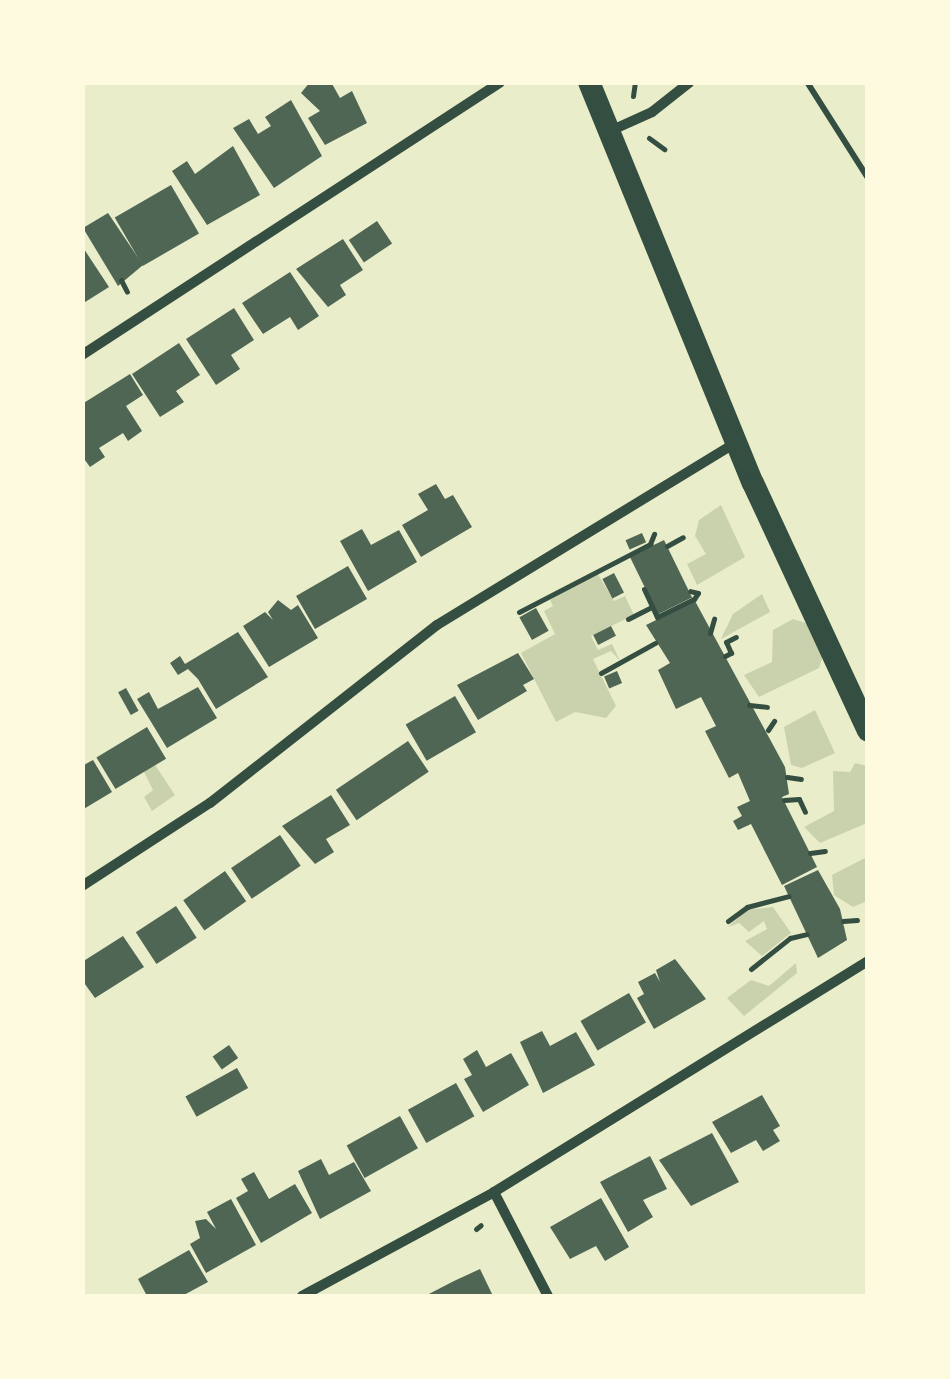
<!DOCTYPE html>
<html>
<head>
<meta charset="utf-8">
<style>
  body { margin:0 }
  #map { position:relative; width:950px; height:1379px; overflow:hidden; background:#e9edc9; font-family:Signika,sans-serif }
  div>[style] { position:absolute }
  .green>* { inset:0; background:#cad2ad }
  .building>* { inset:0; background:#4f6655; transform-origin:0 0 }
  .path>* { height:5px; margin:-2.5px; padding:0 2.5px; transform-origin:2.5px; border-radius:2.5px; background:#344e41 }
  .service>* { height:6px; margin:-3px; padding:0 3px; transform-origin:3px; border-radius:3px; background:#344e41 }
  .minor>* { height:10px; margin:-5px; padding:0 5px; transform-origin:5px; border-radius:5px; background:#344e41 }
  .primary>* { height:22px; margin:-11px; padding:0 11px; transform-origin:11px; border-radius:11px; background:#344e41 }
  span { translate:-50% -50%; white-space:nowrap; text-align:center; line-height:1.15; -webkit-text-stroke:10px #fefae0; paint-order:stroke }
  .frame { position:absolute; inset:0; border:85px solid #fefae0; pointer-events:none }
</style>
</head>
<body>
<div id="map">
  <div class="green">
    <i style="clip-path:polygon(721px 505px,745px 557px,697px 585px,687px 564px,706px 554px,695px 536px,699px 520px)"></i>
    <i style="clip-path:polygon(596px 571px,614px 601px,625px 596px,634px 615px,591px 636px,598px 650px,612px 644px,620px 661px,611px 651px,593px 659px,616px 706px,606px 718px,575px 712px,556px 722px,521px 653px,555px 634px,544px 611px,553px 606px,550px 600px)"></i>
    <i style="clip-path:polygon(762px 594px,770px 612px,721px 639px,733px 614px)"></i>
    <i style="clip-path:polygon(793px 619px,809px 624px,823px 655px,819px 668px,759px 697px,744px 675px,772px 662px,773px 630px)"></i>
    <i style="clip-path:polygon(815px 710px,835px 753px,802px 768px,791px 765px,784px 727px)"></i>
    <i style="clip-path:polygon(855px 763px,867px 766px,867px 823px,820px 843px,804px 827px,834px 811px,833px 771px,850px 772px)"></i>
    <i style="clip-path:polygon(155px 765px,175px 795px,152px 811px,144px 797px,153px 790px,144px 772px)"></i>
    <i style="clip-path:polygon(867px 857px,867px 901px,853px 907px,834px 895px,832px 875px)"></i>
    <i style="clip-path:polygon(773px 907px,791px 933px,762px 956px,745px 941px,767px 929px,764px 921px,749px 932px,739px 923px,728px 927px,747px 910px)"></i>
    <i style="clip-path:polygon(796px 963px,797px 973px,744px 1016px,727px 998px,751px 980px,769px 986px)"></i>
  </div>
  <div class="building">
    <i style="clip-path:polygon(310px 82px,331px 82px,340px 98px,352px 91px,367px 123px,325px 145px,308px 118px,320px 111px,301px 93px)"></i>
    <i style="clip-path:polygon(291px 100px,322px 156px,274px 188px,233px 128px,249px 119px,258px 134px,271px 126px,265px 117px)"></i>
    <i style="clip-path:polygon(233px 146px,260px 195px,207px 225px,172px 171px,187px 161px,195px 174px)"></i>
    <i style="left:171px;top:185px;width:56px;height:65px;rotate:60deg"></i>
    <i style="clip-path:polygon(108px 213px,143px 265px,118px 286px,83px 228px)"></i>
    <i style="left:377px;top:221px;width:27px;height:34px;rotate:56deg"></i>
    <i style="clip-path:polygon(343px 239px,363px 270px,340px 285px,346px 295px,328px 307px,296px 269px)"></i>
    <i style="clip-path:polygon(82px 246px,109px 287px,82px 304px)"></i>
    <i style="clip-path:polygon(290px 272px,319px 316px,298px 330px,290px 317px,263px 334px,242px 303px)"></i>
    <i style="clip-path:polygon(234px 308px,254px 340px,231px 355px,240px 369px,216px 385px,186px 339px)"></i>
    <i style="clip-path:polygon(179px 343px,200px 375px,176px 391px,184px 402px,160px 417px,132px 374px)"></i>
    <i style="clip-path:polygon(130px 374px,143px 395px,126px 406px,142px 431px,128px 441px,123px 433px,99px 448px,105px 457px,90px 467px,82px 456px,82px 404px)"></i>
    <i style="clip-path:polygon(436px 484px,445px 499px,453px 495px,472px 527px,421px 557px,402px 525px,428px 510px,418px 494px)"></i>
    <i style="clip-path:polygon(362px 529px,371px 545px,399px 530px,417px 562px,368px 591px,340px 541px)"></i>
    <i style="left:642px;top:533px;width:10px;height:18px;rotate:66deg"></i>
    <i style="left:664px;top:540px;width:64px;height:38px;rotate:64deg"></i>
    <i style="left:348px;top:566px;width:38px;height:60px;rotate:60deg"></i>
    <i style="left:614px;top:573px;width:22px;height:13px;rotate:63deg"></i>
    <i style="clip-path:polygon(278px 600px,291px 610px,298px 605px,318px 638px,269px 667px,243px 626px,265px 612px,273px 620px,268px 612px)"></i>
    <i style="clip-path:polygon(695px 601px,785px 767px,789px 794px,782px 797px,817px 867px,782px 885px,751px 824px,738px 830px,733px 821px,742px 816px,737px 807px,750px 801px,738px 773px,729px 778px,705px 731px,716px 726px,701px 697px,676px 709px,658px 670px,670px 663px,646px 625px)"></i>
    <i style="left:536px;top:608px;width:26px;height:19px;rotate:61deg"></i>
    <i style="left:611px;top:626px;width:11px;height:20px;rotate:63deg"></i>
    <i style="clip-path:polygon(238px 632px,268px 677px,216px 709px,198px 679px,188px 669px,178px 675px,170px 663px,180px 656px,185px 664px)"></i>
    <i style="clip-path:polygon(518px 653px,534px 679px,523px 685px,527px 691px,478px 720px,457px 685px)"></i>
    <i style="left:617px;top:671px;width:13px;height:14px;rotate:67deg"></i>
    <i style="clip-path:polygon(198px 687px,217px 718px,167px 748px,137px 699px,149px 692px,158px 709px)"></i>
    <i style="left:126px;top:688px;width:26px;height:9px;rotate:61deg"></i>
    <i style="left:455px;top:696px;width:42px;height:57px;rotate:60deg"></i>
    <i style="left:147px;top:727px;width:37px;height:59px;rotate:59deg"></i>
    <i style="left:408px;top:741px;width:37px;height:87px;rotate:56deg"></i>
    <i style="clip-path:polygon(93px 760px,112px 792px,82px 810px,82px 766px)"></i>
    <i style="clip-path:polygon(331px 795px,350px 825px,326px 839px,334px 852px,315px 864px,282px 826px)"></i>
    <i style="left:280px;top:835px;width:37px;height:59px;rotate:56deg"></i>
    <i style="clip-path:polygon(818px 870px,840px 909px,847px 940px,818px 958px,784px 886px)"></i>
    <i style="left:225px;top:871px;width:37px;height:51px;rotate:55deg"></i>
    <i style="left:176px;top:906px;width:38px;height:48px;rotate:57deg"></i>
    <i style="clip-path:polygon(123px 936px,144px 967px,95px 998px,82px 980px,82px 962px)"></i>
    <i style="clip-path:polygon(675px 959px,706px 999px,654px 1029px,637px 998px,644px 994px,638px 982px,655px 973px,660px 982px,656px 970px)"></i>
    <i style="left:629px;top:993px;width:34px;height:56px;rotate:60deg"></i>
    <i style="clip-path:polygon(542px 1031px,550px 1046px,576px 1032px,595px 1065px,543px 1093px,520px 1042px)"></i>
    <i style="left:229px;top:1045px;width:16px;height:20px;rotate:55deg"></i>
    <i style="clip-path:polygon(477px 1050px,486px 1067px,511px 1053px,529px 1085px,483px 1112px,464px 1079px,472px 1075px,463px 1059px)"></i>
    <i style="left:237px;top:1068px;width:23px;height:59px;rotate:61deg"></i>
    <i style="left:456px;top:1083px;width:38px;height:55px;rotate:61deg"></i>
    <i style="clip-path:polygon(762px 1095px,780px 1126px,773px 1130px,780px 1141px,763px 1151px,756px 1140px,731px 1153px,712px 1122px)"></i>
    <i style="left:400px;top:1116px;width:37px;height:61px;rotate:61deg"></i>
    <i style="clip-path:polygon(712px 1133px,739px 1182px,691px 1206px,659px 1160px)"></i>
    <i style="clip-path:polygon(650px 1156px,667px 1189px,643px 1200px,653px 1217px,628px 1232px,600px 1182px)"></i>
    <i style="clip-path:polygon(321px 1159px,329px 1175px,354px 1162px,371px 1191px,320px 1219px,298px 1171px)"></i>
    <i style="clip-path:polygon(254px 1172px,269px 1199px,295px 1184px,312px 1213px,261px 1243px,236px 1198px,248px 1191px,241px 1179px)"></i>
    <i style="clip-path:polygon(601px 1198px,629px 1247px,605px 1261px,596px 1246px,570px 1259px,550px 1227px)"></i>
    <i style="clip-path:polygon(231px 1199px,256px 1245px,206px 1273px,190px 1244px,200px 1238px,195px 1221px,206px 1219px,216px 1229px,207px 1212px)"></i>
    <i style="clip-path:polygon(189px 1250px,208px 1282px,182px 1296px,147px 1296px,138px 1279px)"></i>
    <i style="clip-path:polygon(480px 1269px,493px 1296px,425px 1296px,454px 1281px)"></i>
  </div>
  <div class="path">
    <i style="left:633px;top:96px;width:14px;rotate:-82deg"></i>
    <i style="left:649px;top:138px;width:19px;rotate:36deg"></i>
    <i style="left:121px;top:280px;width:13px;rotate:63deg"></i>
    <i style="left:667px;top:546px;width:18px;rotate:-29deg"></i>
    <i style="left:644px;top:589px;width:31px;rotate:65deg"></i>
    <i style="left:657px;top:617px;width:41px;rotate:-25.9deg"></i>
    <i style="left:694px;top:599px;width:7px;rotate:-56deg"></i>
    <i style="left:698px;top:593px;width:8px;rotate:-166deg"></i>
    <i style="left:519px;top:612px;width:148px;rotate:-27.4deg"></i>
    <i style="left:650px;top:544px;width:11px;rotate:-68deg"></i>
    <i style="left:628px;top:619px;width:27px;rotate:-27deg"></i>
    <i style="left:710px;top:633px;width:15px;rotate:-74deg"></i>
    <i style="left:725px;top:656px;width:7px;rotate:-27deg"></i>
    <i style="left:731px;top:653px;width:12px;rotate:-114deg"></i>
    <i style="left:726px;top:642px;width:11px;rotate:-27deg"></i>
    <i style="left:601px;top:673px;width:62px;rotate:-29.1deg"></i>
    <i style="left:749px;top:705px;width:18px;rotate:6deg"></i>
    <i style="left:768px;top:730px;width:11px;rotate:-56deg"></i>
    <i style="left:787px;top:777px;width:14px;rotate:8deg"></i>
    <i style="left:799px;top:799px;width:14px;rotate:65deg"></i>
    <i style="left:784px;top:800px;width:15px;rotate:-4deg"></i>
    <i style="left:810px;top:853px;width:15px;rotate:-8deg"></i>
    <i style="left:728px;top:921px;width:24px;rotate:-36deg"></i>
    <i style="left:747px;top:907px;width:43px;rotate:-14.7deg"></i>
    <i style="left:843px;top:921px;width:14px;rotate:-4deg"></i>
    <i style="left:751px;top:969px;width:50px;rotate:-38.5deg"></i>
    <i style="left:790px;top:938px;width:17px;rotate:-13deg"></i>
    <i style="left:476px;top:1229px;width:6px;rotate:-39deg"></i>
  </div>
  <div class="service">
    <i style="left:807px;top:82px;width:114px;rotate:57.6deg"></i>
  </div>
  <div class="minor">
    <i style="left:610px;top:131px;width:46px;rotate:-24.3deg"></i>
    <i style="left:652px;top:112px;width:48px;rotate:-38.3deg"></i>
    <i style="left:82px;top:355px;width:499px;rotate:-33.1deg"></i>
    <i style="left:82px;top:886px;width:153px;rotate:-33deg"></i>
    <i style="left:210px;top:803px;width:288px;rotate:-38.1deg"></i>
    <i style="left:437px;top:625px;width:349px;rotate:-31.4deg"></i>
    <i style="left:494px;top:1192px;width:117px;rotate:62.6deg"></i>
    <i style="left:302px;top:1296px;width:218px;rotate:-28.4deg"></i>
    <i style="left:494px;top:1192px;width:440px;rotate:-31.7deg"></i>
  </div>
  <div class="primary">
    <i style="left:589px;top:82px;width:433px;rotate:67.8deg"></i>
    <i style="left:753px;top:483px;width:273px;rotate:65.1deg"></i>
  </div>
  <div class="frame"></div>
</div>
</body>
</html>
